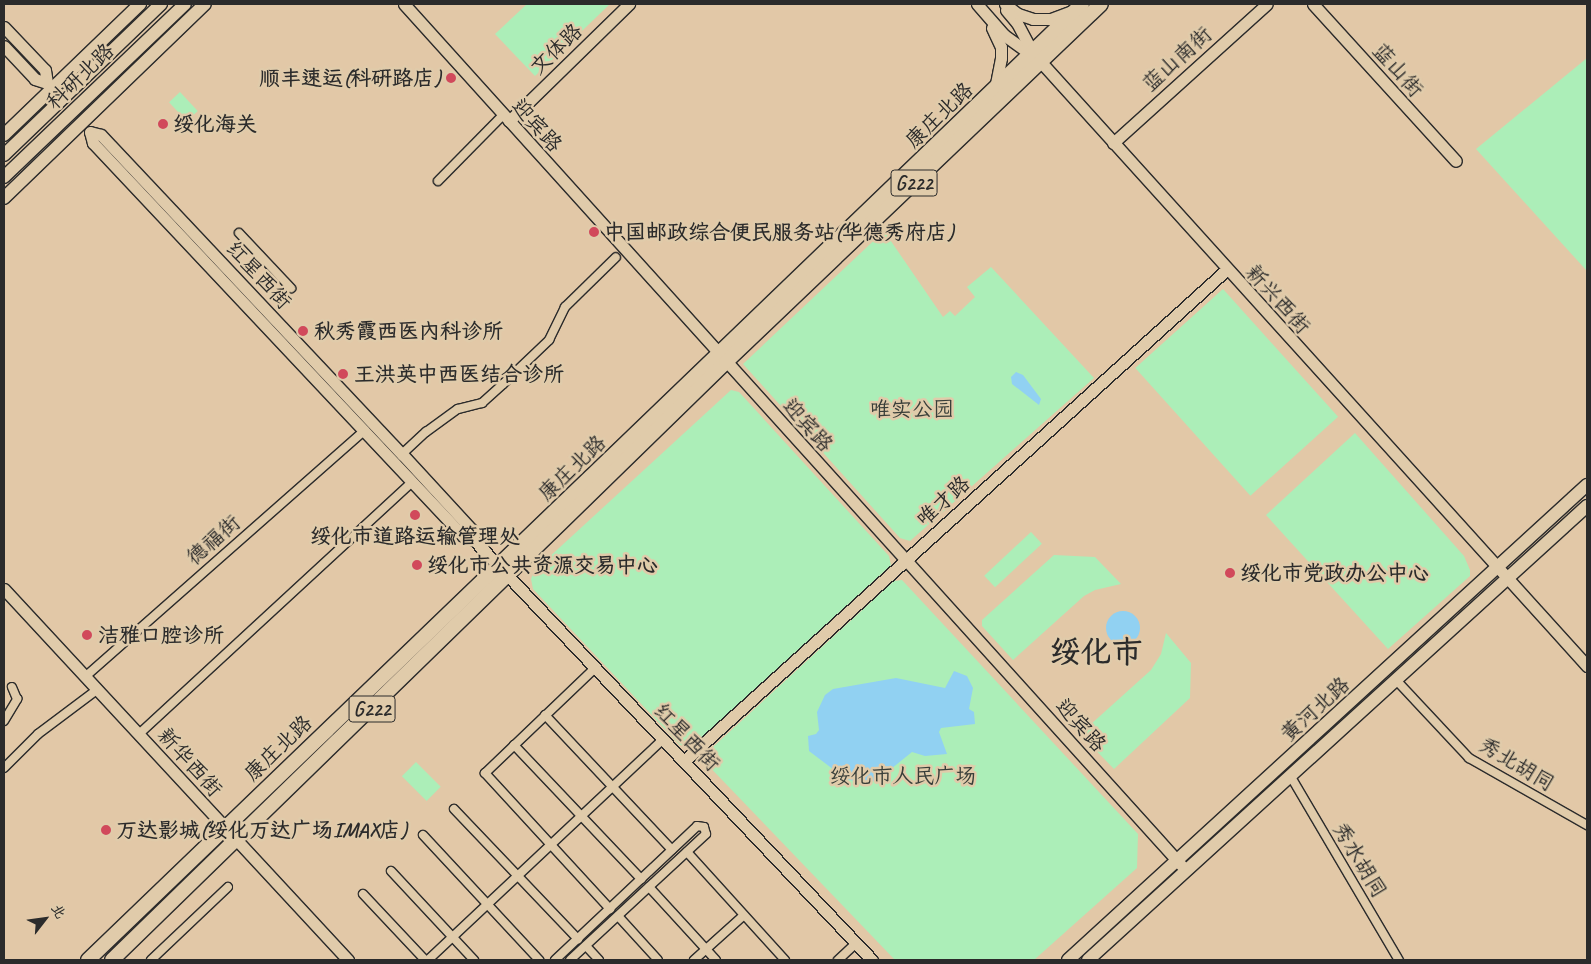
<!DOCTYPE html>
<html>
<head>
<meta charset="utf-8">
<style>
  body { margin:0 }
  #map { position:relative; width:1591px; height:964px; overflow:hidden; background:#e2c8a7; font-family:Caveat,"LXGW WenKai TC",sans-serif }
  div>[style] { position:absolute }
  .green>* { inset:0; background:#aceeb8; transform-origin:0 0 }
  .water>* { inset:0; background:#91d1f2 }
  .round { border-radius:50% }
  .roads { filter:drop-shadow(1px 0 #2b2b2b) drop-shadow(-1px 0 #2b2b2b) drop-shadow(0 1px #2b2b2b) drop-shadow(0 -1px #2b2b2b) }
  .street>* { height:8px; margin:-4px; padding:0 4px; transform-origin:4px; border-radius:4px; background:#e0cbaa }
  .secondary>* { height:11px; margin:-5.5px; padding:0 5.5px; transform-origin:5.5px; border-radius:5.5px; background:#e0cbaa }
  .primary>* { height:12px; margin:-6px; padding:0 6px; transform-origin:6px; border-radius:6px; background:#e0cbaa }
  .highway>* { height:14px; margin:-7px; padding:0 7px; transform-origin:7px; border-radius:7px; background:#e0cbaa }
  .dots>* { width:14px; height:14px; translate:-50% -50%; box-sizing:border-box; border:2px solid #e0cbaa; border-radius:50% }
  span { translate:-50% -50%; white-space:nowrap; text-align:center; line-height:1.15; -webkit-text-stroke:5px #e0cbaa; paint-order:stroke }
  .shield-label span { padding:1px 4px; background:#e0cbaa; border:1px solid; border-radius:4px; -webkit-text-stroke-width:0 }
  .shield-label { font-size:20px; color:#2b2b2b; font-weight:700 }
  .street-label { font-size:21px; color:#2b2b2b }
  .poi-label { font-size:21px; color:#2b2b2b; font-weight:700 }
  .right { translate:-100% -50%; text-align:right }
  .left { translate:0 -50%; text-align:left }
  .park-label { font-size:21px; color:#383e39 }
  .town-label { font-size:31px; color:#2b2b2b; font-weight:700 }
  .frame { position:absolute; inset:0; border:5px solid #2b2b2b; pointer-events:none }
  .north { position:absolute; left:20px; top:894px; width:50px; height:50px; -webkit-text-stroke:4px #e0cbaa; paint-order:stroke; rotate:60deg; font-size:14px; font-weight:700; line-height:20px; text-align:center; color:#2b2b2b }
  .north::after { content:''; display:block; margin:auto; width:18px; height:22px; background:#2b2b2b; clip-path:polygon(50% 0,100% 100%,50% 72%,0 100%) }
</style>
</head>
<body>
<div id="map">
  <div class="green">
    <i style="clip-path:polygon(527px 4px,610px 4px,535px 76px,495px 34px)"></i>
    <i style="clip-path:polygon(1587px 58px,1587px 271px,1476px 149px)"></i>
    <i style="left:180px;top:92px;width:26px;height:15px;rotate:47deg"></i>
    <i style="clip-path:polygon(884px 231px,943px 317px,950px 311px,955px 316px,975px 297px,967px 287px,991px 267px,1094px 378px,910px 541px,900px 538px,743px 364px)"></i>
    <i style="left:1223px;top:289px;width:172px;height:118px;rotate:48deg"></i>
    <i style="clip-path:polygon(731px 390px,739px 392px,889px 556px,891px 565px,690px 748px,680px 745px,533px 589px,531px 579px,534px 571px)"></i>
    <i style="clip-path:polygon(1355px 433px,1464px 556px,1470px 570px,1470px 576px,1388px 649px,1266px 515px)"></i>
    <i style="left:1031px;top:532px;width:16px;height:64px;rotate:47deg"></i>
    <i style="clip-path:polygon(1054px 555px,1095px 557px,1121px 584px,1095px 590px,1084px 596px,1013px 660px,982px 626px,982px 620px)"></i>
    <i style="clip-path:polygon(902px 580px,1138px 834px,1137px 868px,1034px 960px,895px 960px,701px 758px,894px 581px)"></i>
    <i style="clip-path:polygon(1166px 633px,1191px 663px,1190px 698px,1114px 769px,1080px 734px,1151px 670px,1161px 654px)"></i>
    <i style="left:416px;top:762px;width:35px;height:20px;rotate:45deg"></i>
  </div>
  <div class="water">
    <i style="clip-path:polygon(1016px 372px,1023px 375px,1041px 399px,1039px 405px,1012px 384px,1011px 377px)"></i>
    <i class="round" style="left:1106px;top:611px;width:34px;height:34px"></i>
    <i style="clip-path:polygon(954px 671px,967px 676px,973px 688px,969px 709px,974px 712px,975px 724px,941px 728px,939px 732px,947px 754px,925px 756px,912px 752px,876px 781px,858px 782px,846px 779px,809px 751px,808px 736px,816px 734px,819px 730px,817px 712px,825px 695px,833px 689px,896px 678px,945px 688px)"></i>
  </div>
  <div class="roads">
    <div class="street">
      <i style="left:438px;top:181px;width:93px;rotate:-45.4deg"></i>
      <i style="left:239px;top:233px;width:76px;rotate:46.6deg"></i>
      <i style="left:402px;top:454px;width:33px;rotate:-43deg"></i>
      <i style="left:426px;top:432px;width:39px;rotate:-36deg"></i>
      <i style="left:458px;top:409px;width:25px;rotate:-14deg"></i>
      <i style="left:482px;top:403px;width:28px;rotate:-42deg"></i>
      <i style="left:503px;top:384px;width:64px;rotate:-43.7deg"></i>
      <i style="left:549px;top:340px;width:37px;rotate:-64deg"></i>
      <i style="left:565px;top:307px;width:71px;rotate:-44.4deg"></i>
      <i style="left:594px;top:669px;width:151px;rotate:136.3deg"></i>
      <i style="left:485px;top:773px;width:185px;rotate:47.4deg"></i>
      <i style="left:86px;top:676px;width:372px;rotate:-41.4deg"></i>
      <i style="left:1396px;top:680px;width:107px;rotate:46.9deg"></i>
      <i style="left:1469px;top:758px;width:136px;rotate:29.6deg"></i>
      <i style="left:545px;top:715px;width:185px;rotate:46.7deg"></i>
      <i style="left:4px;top:721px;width:26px;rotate:-59deg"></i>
      <i style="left:17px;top:699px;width:13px;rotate:-113deg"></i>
      <i style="left:139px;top:734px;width:372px;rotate:-42.7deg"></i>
      <i style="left:514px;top:745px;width:185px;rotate:46.5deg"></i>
      <i style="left:4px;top:768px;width:48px;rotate:-45deg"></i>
      <i style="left:38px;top:734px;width:75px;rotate:-36.9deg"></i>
      <i style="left:1291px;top:777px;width:212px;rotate:59.5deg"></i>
      <i style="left:454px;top:809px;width:180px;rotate:46.4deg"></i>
      <i style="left:423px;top:835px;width:171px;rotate:47.1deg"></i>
      <i style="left:687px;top:852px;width:146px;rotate:47.8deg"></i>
      <i style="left:391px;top:871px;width:122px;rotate:47deg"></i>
      <i style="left:649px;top:887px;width:99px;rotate:47.5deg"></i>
      <i style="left:363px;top:894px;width:91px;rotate:46.8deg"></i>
      <i style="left:618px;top:916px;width:59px;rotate:47.7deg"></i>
      <i style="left:586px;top:946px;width:19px;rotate:47deg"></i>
      <i style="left:151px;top:960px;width:106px;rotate:-43.5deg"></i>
      <i style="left:428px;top:960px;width:323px;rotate:-43.2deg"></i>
      <i style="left:555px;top:960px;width:195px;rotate:-43.3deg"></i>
      <i style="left:697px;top:826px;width:7px;rotate:8deg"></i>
      <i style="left:704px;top:827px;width:7px;rotate:74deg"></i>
      <i style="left:706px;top:834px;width:185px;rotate:137.2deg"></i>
      <i style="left:694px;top:960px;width:67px;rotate:-42deg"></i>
      <i style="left:838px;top:960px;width:25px;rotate:-43deg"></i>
    </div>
    <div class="secondary">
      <i style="left:404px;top:4px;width:1163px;rotate:47.93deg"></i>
      <i style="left:977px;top:4px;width:41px;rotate:48.9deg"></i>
      <i style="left:1004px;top:35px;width:44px;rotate:35.8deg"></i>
      <i style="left:1040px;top:61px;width:816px;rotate:47.88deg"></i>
      <i style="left:1005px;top:4px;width:16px;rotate:38deg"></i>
      <i style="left:1018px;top:14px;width:16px;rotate:18deg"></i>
      <i style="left:1033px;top:19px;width:18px"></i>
      <i style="left:1051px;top:19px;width:25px;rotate:-21deg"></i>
      <i style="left:1313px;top:4px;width:212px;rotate:47.7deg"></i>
      <i style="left:1006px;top:10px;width:17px;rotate:50deg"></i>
      <i style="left:1017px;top:23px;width:32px;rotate:62deg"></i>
      <i style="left:4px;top:27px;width:59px;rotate:46.4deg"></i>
      <i style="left:45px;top:70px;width:13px;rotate:81deg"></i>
      <i style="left:47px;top:83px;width:13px;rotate:-162deg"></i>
      <i style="left:35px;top:79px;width:45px;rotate:-133.2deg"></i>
      <i style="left:992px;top:28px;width:21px;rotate:65deg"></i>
      <i style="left:1001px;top:47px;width:11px;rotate:90deg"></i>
      <i style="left:1001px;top:58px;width:32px;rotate:101deg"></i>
      <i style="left:509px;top:121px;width:168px;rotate:-44.3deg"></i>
      <i style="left:90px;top:132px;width:11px;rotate:15deg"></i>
      <i style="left:101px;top:135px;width:439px;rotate:46.7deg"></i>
      <i style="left:402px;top:454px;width:102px;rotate:47.4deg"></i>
      <i style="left:471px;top:529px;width:11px;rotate:75deg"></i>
      <i style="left:474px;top:540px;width:12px;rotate:-160deg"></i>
      <i style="left:463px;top:536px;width:540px;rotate:-133.27deg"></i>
      <i style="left:93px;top:143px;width:11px;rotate:-105deg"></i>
      <i style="left:1113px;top:143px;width:207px;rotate:-42.1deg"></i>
      <i style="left:474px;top:540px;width:579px;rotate:46.54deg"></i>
      <i style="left:4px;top:589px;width:506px;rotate:47.16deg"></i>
      <i style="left:684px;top:761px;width:731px;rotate:-42.17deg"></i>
    </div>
    <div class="primary">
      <i style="left:4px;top:135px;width:189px;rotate:-43.9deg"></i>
      <i style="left:4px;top:155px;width:218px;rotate:-43.9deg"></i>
      <i style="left:4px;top:177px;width:250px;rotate:-43.7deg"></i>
      <i style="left:4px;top:198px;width:279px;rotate:-44deg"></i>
      <i style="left:1068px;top:960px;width:704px;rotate:-42.47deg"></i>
      <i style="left:1088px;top:960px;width:675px;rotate:-42.3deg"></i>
    </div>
    <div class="highway">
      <i style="left:88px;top:960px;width:1379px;rotate:-43.88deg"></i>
      <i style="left:112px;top:960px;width:857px;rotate:-44.24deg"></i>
      <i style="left:726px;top:362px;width:518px;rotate:-43.67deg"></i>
    </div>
  </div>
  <div class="dots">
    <i style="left:451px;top:78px;background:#d1495b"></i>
    <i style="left:163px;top:124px;background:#d1495b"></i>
    <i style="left:594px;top:232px;background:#d1495b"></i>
    <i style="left:303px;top:331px;background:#d1495b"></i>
    <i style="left:343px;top:374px;background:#d1495b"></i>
    <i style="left:415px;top:515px;background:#d1495b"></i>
    <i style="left:417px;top:565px;background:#d1495b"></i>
    <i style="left:1230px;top:573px;background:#d1495b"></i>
    <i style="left:87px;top:635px;background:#d1495b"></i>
    <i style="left:106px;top:830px;background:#d1495b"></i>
  </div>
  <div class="shield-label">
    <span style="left:914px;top:183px">G222</span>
    <span style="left:372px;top:709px">G222</span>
  </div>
  <div class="street-label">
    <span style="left:556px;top:49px;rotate:-44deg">文体路</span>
    <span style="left:1177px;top:59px;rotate:-42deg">蓝山南街</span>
    <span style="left:1398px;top:70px;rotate:48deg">蓝山街</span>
    <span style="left:80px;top:76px;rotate:-44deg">科研北路</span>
    <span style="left:939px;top:115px;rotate:-44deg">康庄北路</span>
    <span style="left:537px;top:125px;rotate:48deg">迎宾路</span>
    <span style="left:259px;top:275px;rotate:47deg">红星西街</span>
    <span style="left:1278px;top:299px;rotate:48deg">新兴西街</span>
    <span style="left:808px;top:425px;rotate:48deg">迎宾路</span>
    <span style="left:572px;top:468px;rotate:-44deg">康庄北路</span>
    <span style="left:943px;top:501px;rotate:-42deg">唯才路</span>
    <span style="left:213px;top:540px;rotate:-41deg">德福街</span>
    <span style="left:1315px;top:709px;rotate:-42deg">黄河北路</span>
    <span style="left:1081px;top:725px;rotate:48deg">迎宾路</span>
    <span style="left:687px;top:737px;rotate:46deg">红星西街</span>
    <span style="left:278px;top:748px;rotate:-44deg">康庄北路</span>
    <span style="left:190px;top:762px;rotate:48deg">新华西街</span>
    <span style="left:1517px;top:764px;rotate:31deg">秀北胡同</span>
    <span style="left:1360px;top:860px;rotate:59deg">秀水胡同</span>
  </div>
  <div class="poi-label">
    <span class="right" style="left:441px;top:78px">顺丰速运(科研路店)</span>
    <span class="left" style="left:173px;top:124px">绥化海关</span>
    <span class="left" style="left:604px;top:232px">中国邮政综合便民服务站(华德秀府店)</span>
    <span class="left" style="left:314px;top:331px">秋秀霞西医内科诊所</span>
    <span class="left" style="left:354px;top:374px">王洪英中西医结合诊所</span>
    <span style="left:415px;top:536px">绥化市道路运输管理处</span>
    <span class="left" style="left:427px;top:565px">绥化市公共资源交易中心</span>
    <span class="left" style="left:1240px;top:573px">绥化市党政办公中心</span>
    <span class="left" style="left:98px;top:635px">洁雅口腔诊所</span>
    <span class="left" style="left:116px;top:830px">万达影城(绥化万达广场IMAX店)</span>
  </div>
  <div class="park-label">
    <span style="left:912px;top:409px">唯实公园</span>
    <span style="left:903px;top:776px">绥化市人民广场</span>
  </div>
  <div class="town-label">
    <span style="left:1096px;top:652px">绥化市</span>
  </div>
  <div class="frame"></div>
  <div class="north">北</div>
</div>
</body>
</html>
